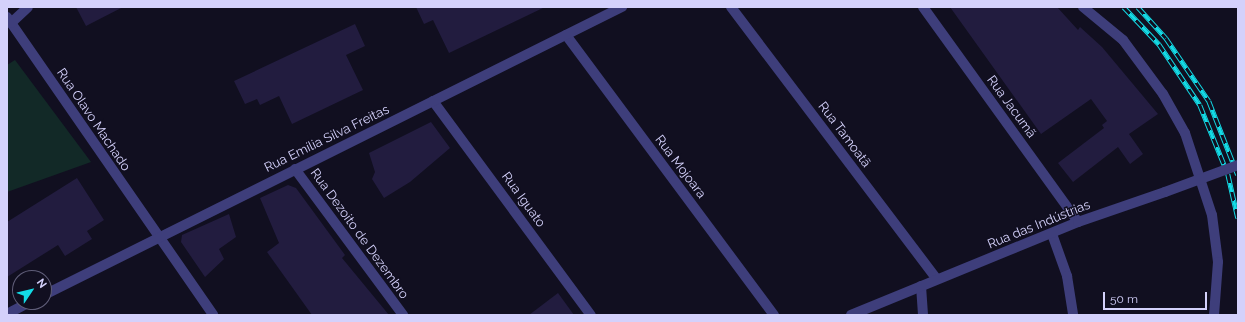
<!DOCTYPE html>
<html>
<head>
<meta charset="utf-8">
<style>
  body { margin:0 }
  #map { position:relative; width:1245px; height:322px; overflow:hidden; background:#110f20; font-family:Raleway,sans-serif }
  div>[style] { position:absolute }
  .green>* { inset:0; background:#122927 }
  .building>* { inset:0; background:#221c3f }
  .minor>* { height:10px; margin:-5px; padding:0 5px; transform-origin:5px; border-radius:5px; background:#3e3e7b }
  .rail>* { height:4.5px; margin-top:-2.25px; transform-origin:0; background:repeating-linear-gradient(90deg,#110f20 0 9px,#13dbe6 0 18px); box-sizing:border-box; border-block:1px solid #13dbe6 }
  .minor-bridge>* { height:10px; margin:-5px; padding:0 5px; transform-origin:5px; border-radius:5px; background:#3e3e7b }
  span { translate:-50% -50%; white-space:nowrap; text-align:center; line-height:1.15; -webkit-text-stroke:3px #110f20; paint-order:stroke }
  .street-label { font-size:13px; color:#d4d1fb }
  .frame { position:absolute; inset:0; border:8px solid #d4d1fb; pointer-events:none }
  .north { position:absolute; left:12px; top:270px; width:40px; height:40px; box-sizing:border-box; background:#110f20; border:1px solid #5f5d78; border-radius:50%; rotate:55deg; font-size:11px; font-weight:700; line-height:16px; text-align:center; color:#d4d1fb }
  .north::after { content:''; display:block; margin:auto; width:14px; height:18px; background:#13dbe6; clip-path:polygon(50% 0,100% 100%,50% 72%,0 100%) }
  .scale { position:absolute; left:1103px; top:292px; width:104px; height:18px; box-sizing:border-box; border:2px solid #d4d1fb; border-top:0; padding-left:5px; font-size:12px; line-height:14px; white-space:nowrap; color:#d4d1fb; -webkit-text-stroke:3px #110f20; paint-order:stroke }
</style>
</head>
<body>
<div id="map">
  <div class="green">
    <i style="clip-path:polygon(15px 60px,91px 162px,7px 192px,7px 65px)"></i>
  </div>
  <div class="building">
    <i style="clip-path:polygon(76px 7px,123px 7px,86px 26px)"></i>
    <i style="clip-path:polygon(416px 7px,545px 7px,449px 53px,433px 20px,424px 24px)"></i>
    <i style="clip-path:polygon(950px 7px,1057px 7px,1078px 30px,1080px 27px,1102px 47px,1158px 114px,1129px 134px,1143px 154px,1130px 164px,1118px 147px,1073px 182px,1058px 163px,1104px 128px,1102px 125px,1107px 121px,1091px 99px,1041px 134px)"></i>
    <i style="clip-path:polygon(355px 24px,365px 46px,346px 55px,363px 90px,292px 124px,279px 96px,260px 105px,257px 99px,245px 104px,234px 81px)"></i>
    <i style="clip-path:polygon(431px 122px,450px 148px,410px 182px,384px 198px,372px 179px,375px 172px,369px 153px)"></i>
    <i style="clip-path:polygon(77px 178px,104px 220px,87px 231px,92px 239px,65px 256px,58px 245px,7px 277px,7px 222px)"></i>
    <i style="clip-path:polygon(288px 185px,296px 188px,345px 255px,342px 258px,389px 315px,312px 315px,267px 252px,279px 243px,260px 198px)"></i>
    <i style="clip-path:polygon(229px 214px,236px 237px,219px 249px,224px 259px,205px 277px,181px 242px,182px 235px)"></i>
    <i style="clip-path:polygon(558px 293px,574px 315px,529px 315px)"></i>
  </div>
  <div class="minor">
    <i style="left:731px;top:7px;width:341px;rotate:52.9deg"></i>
    <i style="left:923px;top:7px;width:265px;rotate:54.2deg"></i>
    <i style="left:1083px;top:7px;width:52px;rotate:39.5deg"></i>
    <i style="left:1123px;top:40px;width:67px;rotate:53.5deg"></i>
    <i style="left:1163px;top:94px;width:45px;rotate:60.6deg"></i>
    <i style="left:1185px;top:133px;width:86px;rotate:71.8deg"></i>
    <i style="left:1212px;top:215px;width:47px;rotate:82.7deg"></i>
    <i style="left:1218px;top:262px;width:53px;rotate:94.3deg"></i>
    <i style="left:7px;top:17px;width:362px;rotate:55.3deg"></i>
    <i style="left:11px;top:23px;width:23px;rotate:-43deg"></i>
    <i style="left:566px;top:35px;width:349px;rotate:53.4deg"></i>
    <i style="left:433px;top:101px;width:266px;rotate:53.6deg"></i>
    <i style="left:295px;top:169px;width:182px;rotate:53.5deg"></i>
    <i style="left:1052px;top:234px;width:45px;rotate:70.3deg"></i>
    <i style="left:1067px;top:276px;width:39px;rotate:81deg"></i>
    <i style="left:921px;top:286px;width:29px;rotate:86deg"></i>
    <i style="left:44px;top:295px;width:646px;rotate:-26.49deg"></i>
    <i style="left:7px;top:314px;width:26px;rotate:-28deg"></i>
    <i style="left:851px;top:315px;width:245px;rotate:-22.3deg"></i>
    <i style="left:1078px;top:222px;width:92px;rotate:-19deg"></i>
  </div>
  <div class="rail">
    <i style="left:1124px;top:7px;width:51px;rotate:46.6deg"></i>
    <i style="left:1159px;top:44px;width:73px;rotate:56.1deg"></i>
    <i style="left:1200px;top:105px;width:74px;rotate:67.9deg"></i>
    <i style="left:1228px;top:174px;width:45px;rotate:77.2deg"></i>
    <i style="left:1138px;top:7px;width:42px;rotate:47.9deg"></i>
    <i style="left:1166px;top:38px;width:76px;rotate:55.7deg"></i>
    <i style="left:1209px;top:101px;width:79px;rotate:68.6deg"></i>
  </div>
  <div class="minor-bridge">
    <i style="left:1165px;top:192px;width:78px;rotate:-20.3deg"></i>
  </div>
  <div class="street-label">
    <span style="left:1011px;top:107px;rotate:54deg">Rua Jacumã</span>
    <span style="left:93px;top:120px;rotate:56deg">Rua Olavo Machado</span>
    <span style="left:844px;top:135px;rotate:53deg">Rua Tamoatã</span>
    <span style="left:327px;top:139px;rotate:-26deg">Rua Emília Silva Freitas</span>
    <span style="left:680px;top:167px;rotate:53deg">Rua Mojoara</span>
    <span style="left:523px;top:200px;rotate:54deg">Rua Iguato</span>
    <span style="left:1039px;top:225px;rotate:-22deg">Rua das Indústrias</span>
    <span style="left:359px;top:234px;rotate:54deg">Rua Dezoito de Dezembro</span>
  </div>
  <div class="frame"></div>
  <div class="north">N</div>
  <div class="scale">50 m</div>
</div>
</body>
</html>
